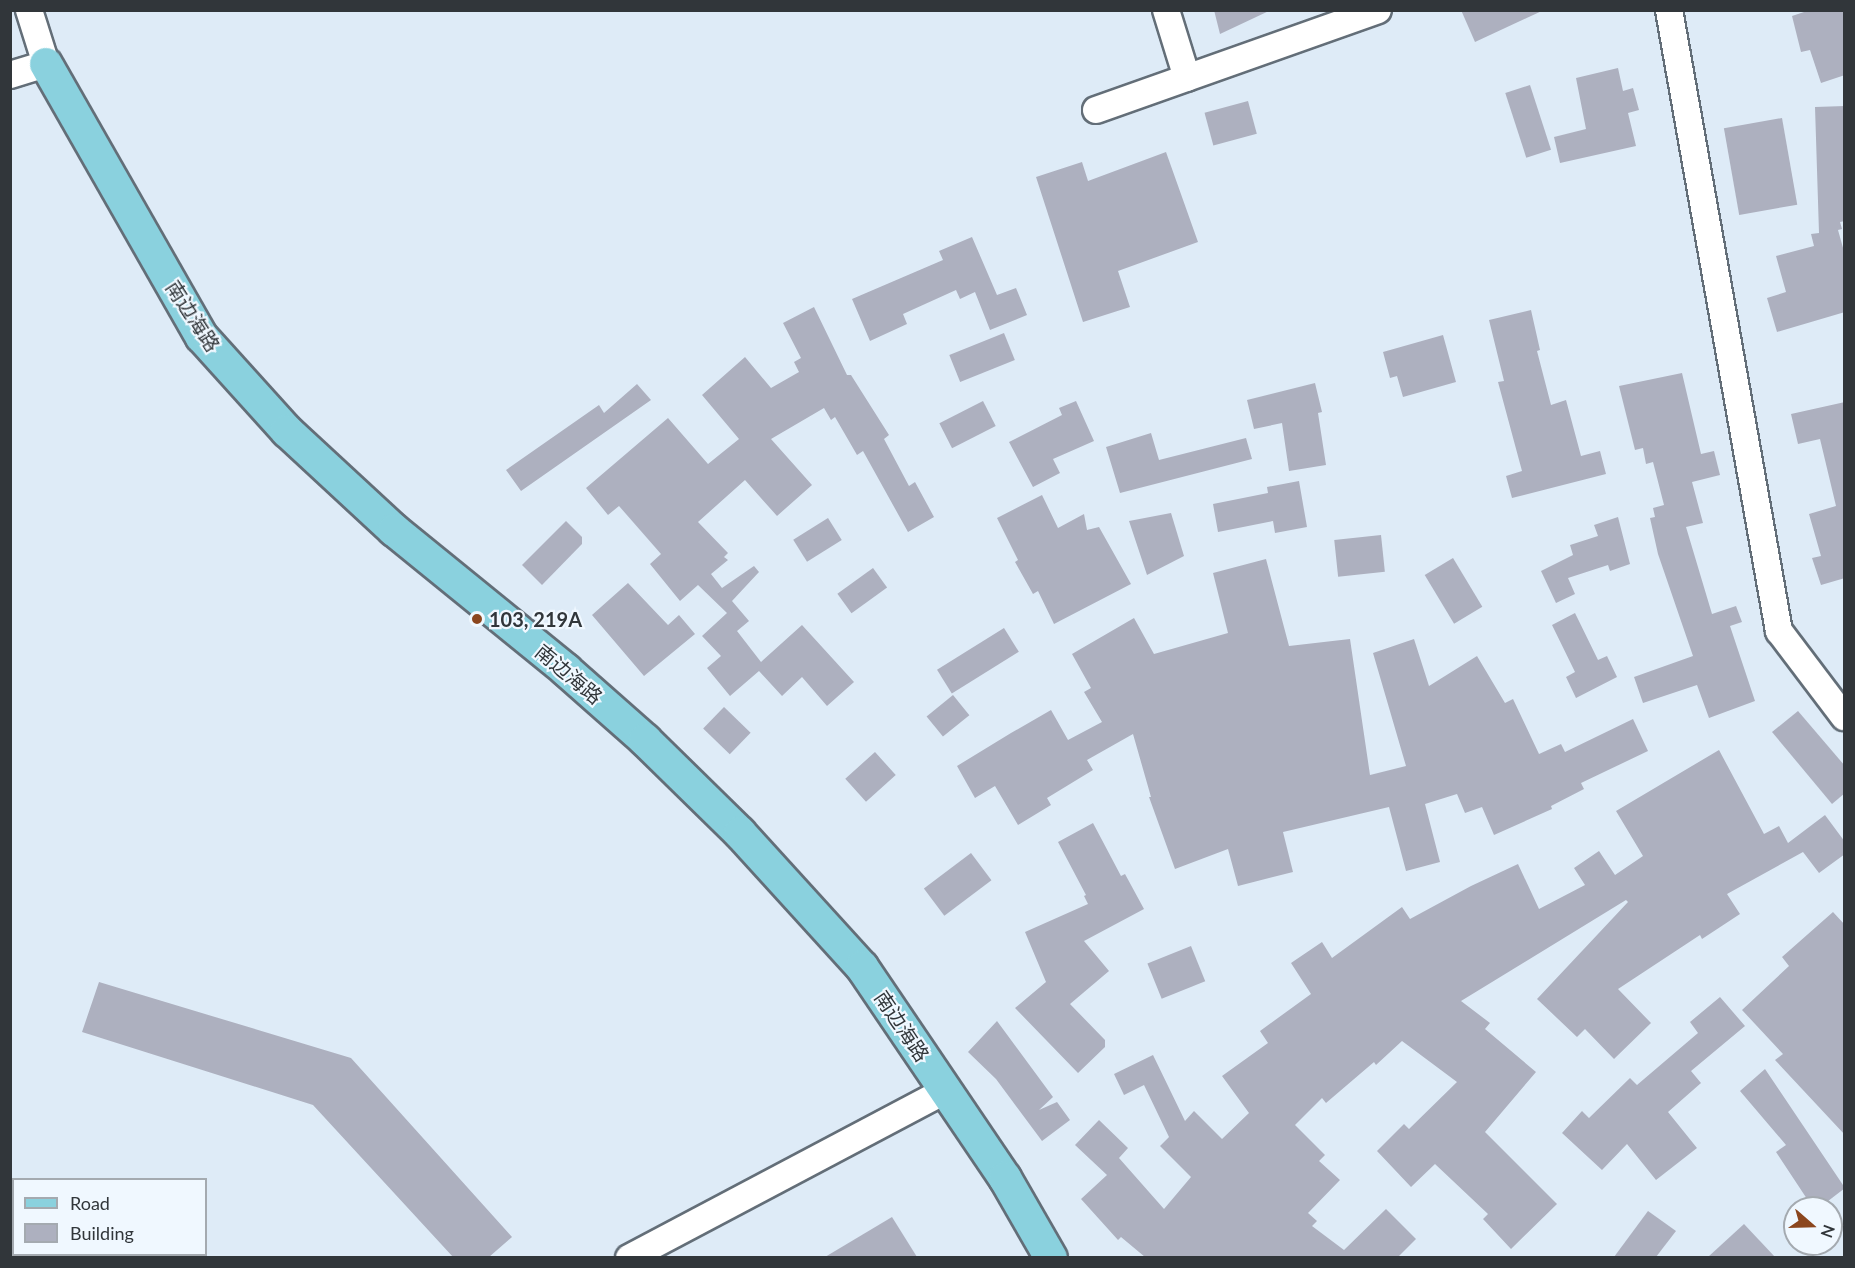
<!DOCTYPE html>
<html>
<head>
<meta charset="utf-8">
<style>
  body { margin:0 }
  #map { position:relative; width:1855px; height:1268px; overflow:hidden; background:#deebf7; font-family:Lato,"Noto Sans SC",sans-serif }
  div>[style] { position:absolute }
  .building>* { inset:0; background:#adb0bf; transform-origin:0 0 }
  .roads { filter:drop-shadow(2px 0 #636e78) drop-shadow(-2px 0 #636e78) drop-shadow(0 2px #636e78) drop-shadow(0 -2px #636e78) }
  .minor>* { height:26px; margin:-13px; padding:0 13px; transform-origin:13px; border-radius:13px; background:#fff }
  .major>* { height:32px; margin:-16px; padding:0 16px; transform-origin:16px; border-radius:16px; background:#8ad1de }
  .dots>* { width:16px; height:16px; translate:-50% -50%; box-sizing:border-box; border:3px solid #f0f8ff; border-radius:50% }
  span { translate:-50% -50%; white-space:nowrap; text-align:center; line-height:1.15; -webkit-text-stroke:4.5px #f0f8ff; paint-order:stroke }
  .street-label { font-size:20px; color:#31363a }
  .poi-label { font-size:20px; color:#31363a; font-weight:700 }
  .left { translate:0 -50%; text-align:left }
  .frame { position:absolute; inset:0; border:12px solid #31363a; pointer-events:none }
  .legend { position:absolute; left:12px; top:1178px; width:195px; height:78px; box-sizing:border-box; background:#f0f8ff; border:2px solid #a4aab0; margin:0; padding:8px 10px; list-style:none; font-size:18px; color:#31363a }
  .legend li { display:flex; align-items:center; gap:12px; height:30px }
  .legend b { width:30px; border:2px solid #a4aab0 }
  .north { position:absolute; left:1783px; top:1196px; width:60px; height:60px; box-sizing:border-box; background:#f0f8ff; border:2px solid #a4aab0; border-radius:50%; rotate:110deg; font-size:16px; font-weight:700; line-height:24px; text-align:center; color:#31363a }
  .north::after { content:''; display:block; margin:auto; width:21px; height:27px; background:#8b461e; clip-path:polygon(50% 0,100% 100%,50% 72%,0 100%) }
</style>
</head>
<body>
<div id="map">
  <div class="building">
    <i style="clip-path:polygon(1214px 10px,1271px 10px,1220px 34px)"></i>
    <i style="clip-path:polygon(1461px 10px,1544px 10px,1475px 42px)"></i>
    <i style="clip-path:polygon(1810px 10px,1845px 10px,1845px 75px,1821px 83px,1810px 50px,1801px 52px,1792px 16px)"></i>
    <i style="clip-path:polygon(1618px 68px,1623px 91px,1633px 88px,1639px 110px,1628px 113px,1636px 146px,1560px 163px,1554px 137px,1586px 129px,1576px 78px)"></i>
    <i style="left:1530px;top:85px;width:68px;height:26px;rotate:72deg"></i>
    <i style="left:1248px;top:101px;width:34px;height:45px;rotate:75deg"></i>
    <i style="clip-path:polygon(1845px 106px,1845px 221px,1840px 222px,1842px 229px,1838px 230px,1845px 255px,1845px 312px,1777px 332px,1767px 298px,1786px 292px,1776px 256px,1814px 246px,1811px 234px,1819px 233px,1815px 107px)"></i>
    <i style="left:1782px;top:118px;width:88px;height:59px;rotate:80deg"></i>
    <i style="clip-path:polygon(1166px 152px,1198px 242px,1118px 271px,1130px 307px,1083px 322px,1036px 177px,1082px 162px,1088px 181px)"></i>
    <i style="clip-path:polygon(972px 237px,997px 295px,1016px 288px,1027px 315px,990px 330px,975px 292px,960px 299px,956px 290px,903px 314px,907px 324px,870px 341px,852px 299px,943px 260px,939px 251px)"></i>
    <i style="clip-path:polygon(814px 307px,847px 375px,851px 375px,889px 435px,884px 439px,909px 486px,915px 482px,934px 517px,908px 532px,863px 451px,857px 455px,835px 417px,831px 420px,824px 408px,771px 439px,812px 485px,777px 516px,745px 480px,698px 522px,728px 553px,724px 557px,728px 560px,711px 574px,722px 588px,754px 566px,759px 572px,732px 601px,749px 621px,737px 631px,761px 662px,802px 625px,854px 682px,827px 706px,802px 677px,782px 696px,759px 671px,730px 696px,707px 668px,721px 656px,702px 636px,727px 613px,698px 585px,680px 601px,650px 564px,661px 554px,619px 506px,608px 515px,586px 488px,668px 418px,708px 464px,739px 439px,702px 395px,745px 357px,771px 388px,799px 372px,794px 362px,801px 358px,783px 323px)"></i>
    <i style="clip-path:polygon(1531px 310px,1540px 350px,1537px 351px,1551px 405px,1566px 400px,1581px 456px,1600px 451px,1606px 474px,1512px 498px,1506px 476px,1522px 471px,1498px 382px,1504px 381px,1489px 320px)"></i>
    <i style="left:1004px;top:333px;width:29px;height:59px;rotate:68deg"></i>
    <i style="clip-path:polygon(1443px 335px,1456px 382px,1403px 397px,1397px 376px,1390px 378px,1383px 352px)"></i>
    <i style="clip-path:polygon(1682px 373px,1701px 454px,1714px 451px,1720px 475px,1692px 482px,1703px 523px,1686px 527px,1712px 614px,1736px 606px,1742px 622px,1730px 626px,1755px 701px,1709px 718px,1697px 685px,1643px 703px,1634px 677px,1693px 656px,1658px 554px,1650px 518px,1655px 517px,1653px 508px,1664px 505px,1653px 462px,1646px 464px,1643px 448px,1635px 450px,1619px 386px)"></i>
    <i style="clip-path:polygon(1315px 383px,1322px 412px,1318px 413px,1326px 465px,1289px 471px,1282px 423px,1254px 429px,1247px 400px)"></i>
    <i style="clip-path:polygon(637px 384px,651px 400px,521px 491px,506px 470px,599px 405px,604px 413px)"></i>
    <i style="left:983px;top:401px;width:28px;height:49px;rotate:63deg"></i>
    <i style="clip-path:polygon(1076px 401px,1094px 441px,1053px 459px,1060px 473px,1033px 487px,1009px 442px,1062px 415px,1059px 408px)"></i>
    <i style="clip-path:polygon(1845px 402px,1845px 578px,1821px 585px,1812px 558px,1821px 556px,1809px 514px,1836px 506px,1820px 439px,1798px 444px,1791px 414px)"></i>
    <i style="clip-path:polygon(1151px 433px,1159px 460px,1246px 438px,1252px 459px,1120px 493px,1106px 447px)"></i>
    <i style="clip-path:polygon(1299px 481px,1307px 527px,1275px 533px,1273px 521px,1218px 532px,1213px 504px,1268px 493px,1267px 487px)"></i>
    <i style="clip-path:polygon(1042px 495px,1058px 528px,1084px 514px,1087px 530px,1099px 527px,1131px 584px,1054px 624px,1038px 591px,1033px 594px,1015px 562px,1018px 560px,997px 518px)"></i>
    <i style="clip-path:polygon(1171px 513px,1184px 556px,1147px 575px,1129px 521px)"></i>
    <i style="clip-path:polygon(1618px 517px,1630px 564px,1610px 571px,1608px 565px,1568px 578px,1575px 594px,1556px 603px,1541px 571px,1573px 555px,1570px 545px,1598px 536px,1594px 525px)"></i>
    <i style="left:828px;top:518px;width:26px;height:41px;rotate:58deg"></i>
    <i style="clip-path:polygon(566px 521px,582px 537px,582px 544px,542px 585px,522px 565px)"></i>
    <i style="left:1381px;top:535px;width:37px;height:47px;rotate:84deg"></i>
    <i style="left:1453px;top:558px;width:57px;height:33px;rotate:59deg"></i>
    <i style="clip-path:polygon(1266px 559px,1289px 646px,1350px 639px,1370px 775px,1406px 766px,1373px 653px,1414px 639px,1429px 686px,1477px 656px,1505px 703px,1513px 699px,1539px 754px,1561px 744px,1565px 752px,1633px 719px,1648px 751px,1581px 783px,1584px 789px,1551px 806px,1552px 809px,1494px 835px,1482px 807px,1465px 813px,1457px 794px,1425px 804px,1440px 862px,1406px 871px,1389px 807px,1283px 832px,1293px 872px,1238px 886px,1228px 849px,1175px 869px,1149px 797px,1151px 797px,1133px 734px,1087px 760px,1093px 770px,1047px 798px,1051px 805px,1018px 825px,995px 786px,975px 798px,957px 766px,1011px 733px,1051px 710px,1068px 740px,1102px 722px,1084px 692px,1091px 688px,1072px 654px,1134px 618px,1154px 654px,1228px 633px,1213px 573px)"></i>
    <i style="left:873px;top:568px;width:24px;height:44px;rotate:54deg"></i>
    <i style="clip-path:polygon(628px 583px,668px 625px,679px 615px,695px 634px,644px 676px,592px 615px)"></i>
    <i style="clip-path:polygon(1575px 613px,1598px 660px,1607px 656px,1617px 677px,1576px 698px,1566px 677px,1575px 672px,1552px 625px)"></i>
    <i style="left:1004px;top:628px;width:28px;height:79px;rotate:58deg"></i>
    <i style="left:953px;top:695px;width:26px;height:34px;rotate:51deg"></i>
    <i style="left:724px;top:707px;width:37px;height:30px;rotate:44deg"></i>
    <i style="clip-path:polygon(1798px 711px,1845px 766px,1845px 793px,1832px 804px,1772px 732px)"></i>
    <i style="clip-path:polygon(1719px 750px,1764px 834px,1779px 826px,1788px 843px,1825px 815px,1845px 842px,1845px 854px,1819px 873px,1803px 852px,1727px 894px,1740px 914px,1702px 939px,1700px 935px,1618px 989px,1651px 1023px,1614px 1059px,1585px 1029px,1577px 1037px,1537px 999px,1628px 902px,1626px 900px,1461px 1001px,1490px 1023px,1485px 1029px,1536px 1072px,1485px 1132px,1557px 1204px,1511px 1249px,1483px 1219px,1488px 1214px,1435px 1164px,1411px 1187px,1377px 1151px,1404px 1124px,1409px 1129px,1457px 1082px,1402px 1041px,1376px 1065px,1374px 1062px,1326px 1103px,1322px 1098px,1295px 1125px,1325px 1155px,1319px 1161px,1340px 1180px,1308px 1213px,1317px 1221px,1312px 1226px,1344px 1250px,1386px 1209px,1416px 1239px,1398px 1257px,1145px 1257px,1121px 1237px,1118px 1240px,1081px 1199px,1107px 1175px,1075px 1145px,1099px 1120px,1128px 1148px,1119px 1158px,1164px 1209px,1191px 1177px,1160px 1146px,1169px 1137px,1144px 1085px,1124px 1095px,1114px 1074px,1153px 1055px,1185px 1121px,1194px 1111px,1222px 1139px,1249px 1113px,1222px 1076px,1268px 1043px,1260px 1031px,1311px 994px,1291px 963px,1322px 942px,1332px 958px,1402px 907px,1410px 919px,1471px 886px,1518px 864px,1539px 909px,1585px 885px,1574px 868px,1599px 851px,1615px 875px,1643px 856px,1616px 811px)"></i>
    <i style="left:875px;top:752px;width:31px;height:40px;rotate:48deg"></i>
    <i style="clip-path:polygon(1093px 823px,1121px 876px,1125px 874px,1144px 909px,1084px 941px,1109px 971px,1070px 1004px,1105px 1040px,1105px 1047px,1078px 1073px,1015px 1008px,1046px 982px,1025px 932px,1088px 904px,1084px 896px,1086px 895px,1058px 842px)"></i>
    <i style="left:971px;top:853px;width:34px;height:59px;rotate:53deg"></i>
    <i style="clip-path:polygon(1833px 912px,1845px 925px,1845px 1135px,1775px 1060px,1783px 1054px,1742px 1010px,1789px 966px,1782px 957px)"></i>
    <i style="left:1191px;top:946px;width:38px;height:47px;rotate:68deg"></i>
    <i style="clip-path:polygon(99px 982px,351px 1058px,512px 1237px,489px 1257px,453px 1257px,313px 1105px,82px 1032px)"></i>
    <i style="clip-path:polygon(1720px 997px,1745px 1026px,1691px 1071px,1701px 1083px,1668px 1112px,1697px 1148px,1656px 1180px,1627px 1144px,1602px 1170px,1562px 1133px,1582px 1111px,1589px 1118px,1630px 1078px,1637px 1085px,1698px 1033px,1690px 1022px)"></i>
    <i style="clip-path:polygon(997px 1021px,1053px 1097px,1039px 1110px,1057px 1102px,1070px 1120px,1042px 1141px,996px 1079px,968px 1052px)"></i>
    <i style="clip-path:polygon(1765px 1069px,1845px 1188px,1819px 1208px,1813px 1208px,1776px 1152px,1786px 1145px,1740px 1091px)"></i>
    <i style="clip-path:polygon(1648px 1211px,1676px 1231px,1656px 1257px,1614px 1257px)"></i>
    <i style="clip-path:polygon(892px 1217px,917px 1257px,825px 1257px)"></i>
    <i style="clip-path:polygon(1744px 1224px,1775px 1257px,1708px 1257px)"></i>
  </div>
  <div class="roads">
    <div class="minor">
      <i style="left:1166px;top:10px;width:71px;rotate:72.8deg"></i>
      <i style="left:1669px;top:10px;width:631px;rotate:79.96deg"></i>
      <i style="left:1779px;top:631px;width:108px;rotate:52.9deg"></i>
      <i style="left:10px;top:75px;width:38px;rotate:-17deg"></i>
      <i style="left:46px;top:64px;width:57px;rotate:-107.5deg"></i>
      <i style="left:1096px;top:110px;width:299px;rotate:-19.5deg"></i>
      <i style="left:629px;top:1258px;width:359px;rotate:-27.9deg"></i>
    </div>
    <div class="major">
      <i style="left:46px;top:64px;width:314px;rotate:60.3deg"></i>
      <i style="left:202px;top:337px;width:127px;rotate:47.9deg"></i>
      <i style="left:287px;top:431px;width:146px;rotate:42.8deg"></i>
      <i style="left:394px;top:530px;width:222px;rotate:39.1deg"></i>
      <i style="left:566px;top:670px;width:106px;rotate:41.5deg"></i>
      <i style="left:645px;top:740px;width:133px;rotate:44.4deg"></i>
      <i style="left:740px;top:833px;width:181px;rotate:47.7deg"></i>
      <i style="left:862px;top:967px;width:255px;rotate:55.9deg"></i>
      <i style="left:1005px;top:1178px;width:92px;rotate:60.1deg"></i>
    </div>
  </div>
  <div class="dots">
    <i style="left:477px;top:619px;background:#8b461e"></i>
  </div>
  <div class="street-label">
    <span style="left:193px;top:316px;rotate:57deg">南边海路</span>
    <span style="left:569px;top:674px;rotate:40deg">南边海路</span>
    <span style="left:902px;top:1026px;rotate:56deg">南边海路</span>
  </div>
  <div class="poi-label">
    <span class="left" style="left:489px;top:619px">103, 219A</span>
  </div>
  <div class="frame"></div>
  <ul class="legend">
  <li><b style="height:8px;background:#8ad1de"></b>Road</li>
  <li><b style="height:16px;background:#adb0bf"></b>Building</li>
  </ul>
  <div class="north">N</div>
</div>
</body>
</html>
